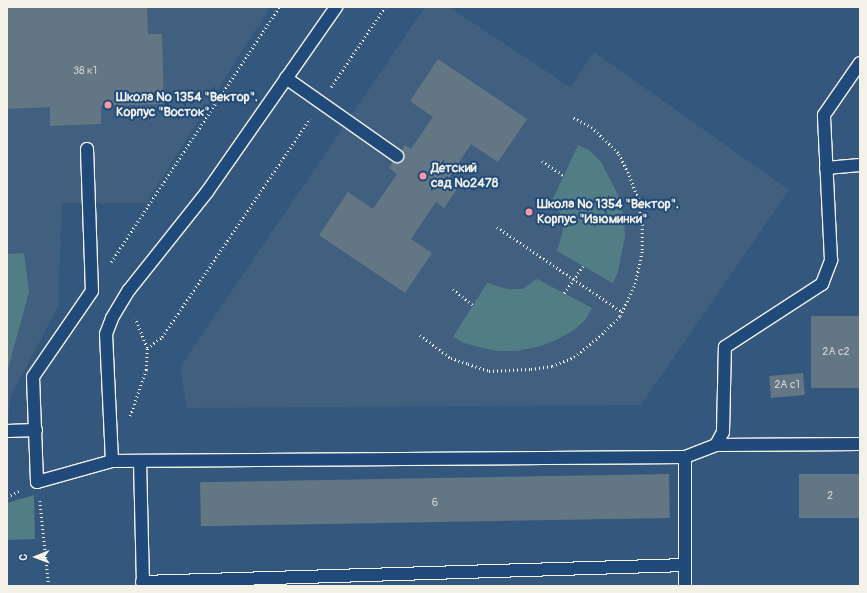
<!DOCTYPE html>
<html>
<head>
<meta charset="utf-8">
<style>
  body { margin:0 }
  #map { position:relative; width:867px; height:593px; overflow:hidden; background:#33577d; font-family:Pangolin,sans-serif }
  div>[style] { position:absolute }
  .built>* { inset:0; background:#41607f }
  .green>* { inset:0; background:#537d84 }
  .building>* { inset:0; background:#637684; transform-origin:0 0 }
  .path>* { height:2.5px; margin-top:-1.25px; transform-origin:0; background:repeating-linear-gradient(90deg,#f4f1e8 0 1px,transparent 0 4px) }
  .roads { filter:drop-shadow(1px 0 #f4f1e8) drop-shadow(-1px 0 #f4f1e8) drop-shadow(0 1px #f4f1e8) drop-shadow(0 -1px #f4f1e8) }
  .service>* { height:12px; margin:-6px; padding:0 6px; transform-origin:6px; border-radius:6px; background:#1f4a7a }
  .dots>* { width:11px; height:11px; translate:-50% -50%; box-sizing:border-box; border:2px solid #1f4a7a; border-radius:50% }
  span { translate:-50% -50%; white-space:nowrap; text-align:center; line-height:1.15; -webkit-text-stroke:4px #1f4a7a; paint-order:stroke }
  .number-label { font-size:11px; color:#d0d2cf }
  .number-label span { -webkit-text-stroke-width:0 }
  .poi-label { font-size:13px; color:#f4f1e8; font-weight:700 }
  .left { translate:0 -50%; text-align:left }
  .frame { position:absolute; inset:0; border:8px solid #f4f1e8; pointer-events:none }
  .north { position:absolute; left:16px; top:537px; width:40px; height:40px; -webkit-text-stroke:3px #1f4a7a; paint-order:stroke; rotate:269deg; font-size:11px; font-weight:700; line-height:16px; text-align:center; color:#f4f1e8 }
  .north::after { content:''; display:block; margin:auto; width:14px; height:18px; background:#f4f1e8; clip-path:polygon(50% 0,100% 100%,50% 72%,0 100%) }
</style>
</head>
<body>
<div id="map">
  <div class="built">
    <i style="clip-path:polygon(7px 7px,270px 7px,146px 203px,62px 203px,58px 307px,10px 397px,7px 431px)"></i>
    <i style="clip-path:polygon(425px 7px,449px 7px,570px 87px,594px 52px,789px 190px,641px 405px,187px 408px,180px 367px)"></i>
  </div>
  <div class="green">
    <i style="clip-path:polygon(578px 145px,589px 150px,601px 162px,618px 195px,624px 219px,625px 236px,618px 272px,613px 283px,557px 251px,563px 231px,562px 216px,552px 201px)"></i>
    <i style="clip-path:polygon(24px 253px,29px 292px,7px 372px,7px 254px)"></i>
    <i style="clip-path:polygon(537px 279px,592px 308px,586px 319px,574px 330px,558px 339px,541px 346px,517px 351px,499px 351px,482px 348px,464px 343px,453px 337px,487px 283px,507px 289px,522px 289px)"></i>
    <i style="clip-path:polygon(34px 495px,35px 539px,7px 540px,7px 503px)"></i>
  </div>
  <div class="building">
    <i style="clip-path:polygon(7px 7px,147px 7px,148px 34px,162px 34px,164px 104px,101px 106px,101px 124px,50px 126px,50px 107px,7px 109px)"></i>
    <i style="clip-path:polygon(438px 59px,527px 119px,498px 162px,471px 144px,449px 178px,460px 185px,444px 208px,436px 202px,411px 239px,432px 253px,405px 293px,319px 235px,348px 192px,373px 209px,397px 174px,389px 168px,393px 162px,400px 163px,403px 161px,404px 156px,402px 150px,405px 145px,411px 149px,433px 117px,410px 101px)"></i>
    <i style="left:811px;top:316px;width:49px;height:72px"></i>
    <i style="left:803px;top:373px;width:22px;height:34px;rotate:85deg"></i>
    <i style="left:669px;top:474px;width:44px;height:469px;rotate:89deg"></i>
    <i style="left:860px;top:474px;width:44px;height:61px;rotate:90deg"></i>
  </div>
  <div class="path">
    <i style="left:331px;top:87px;width:97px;rotate:-56deg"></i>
    <i style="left:542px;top:161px;width:27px;rotate:34deg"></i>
    <i style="left:497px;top:227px;width:151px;rotate:34.2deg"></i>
    <i style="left:111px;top:262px;width:305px;rotate:-56.6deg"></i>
    <i style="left:453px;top:289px;width:26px;rotate:39deg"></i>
    <i style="left:564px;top:293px;width:33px;rotate:-55deg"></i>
    <i style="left:420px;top:335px;width:39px;rotate:37deg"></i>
    <i style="left:451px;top:358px;width:18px;rotate:19deg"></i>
    <i style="left:468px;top:364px;width:22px;rotate:18deg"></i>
    <i style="left:489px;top:371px;width:42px;rotate:-2.7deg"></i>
    <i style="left:531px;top:369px;width:21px;rotate:-8deg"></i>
    <i style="left:552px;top:366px;width:24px;rotate:-22deg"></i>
    <i style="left:574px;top:357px;width:36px;rotate:-39deg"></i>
    <i style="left:602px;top:334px;width:25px;rotate:-45deg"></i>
    <i style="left:620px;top:316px;width:35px;rotate:-65deg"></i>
    <i style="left:635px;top:284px;width:35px;rotate:-78deg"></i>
    <i style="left:642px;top:250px;width:25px;rotate:-90deg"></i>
    <i style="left:642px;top:225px;width:26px;rotate:-99deg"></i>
    <i style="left:638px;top:199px;width:28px;rotate:-111deg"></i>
    <i style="left:628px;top:173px;width:22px;rotate:-117deg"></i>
    <i style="left:618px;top:153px;width:36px;rotate:-136deg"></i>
    <i style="left:592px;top:128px;width:21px;rotate:-152deg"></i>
    <i style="left:147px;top:348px;width:19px;rotate:-36deg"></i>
    <i style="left:162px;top:337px;width:264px;rotate:-55.9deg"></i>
    <i style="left:130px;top:416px;width:49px;rotate:-70.8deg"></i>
    <i style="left:146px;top:370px;width:22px;rotate:-87deg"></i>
    <i style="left:147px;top:348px;width:32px;rotate:-112deg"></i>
    <i style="left:7px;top:497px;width:16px;rotate:-27deg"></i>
    <i style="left:40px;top:501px;width:85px;rotate:84deg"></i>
  </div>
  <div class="roads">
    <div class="service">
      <i style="left:286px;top:78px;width:136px;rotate:35.1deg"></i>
      <i style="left:87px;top:149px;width:142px;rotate:88deg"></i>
      <i style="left:92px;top:291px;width:104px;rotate:124.5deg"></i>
      <i style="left:33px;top:377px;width:105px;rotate:87.8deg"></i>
      <i style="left:37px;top:482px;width:78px;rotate:-15.6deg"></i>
      <i style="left:112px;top:461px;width:573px;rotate:-0.4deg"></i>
      <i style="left:685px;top:457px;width:33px;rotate:-21deg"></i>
      <i style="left:716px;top:445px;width:15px;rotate:-62deg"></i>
      <i style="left:723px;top:432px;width:85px;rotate:-88.7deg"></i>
      <i style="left:725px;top:347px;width:116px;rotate:-33deg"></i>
      <i style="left:822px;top:284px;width:26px;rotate:-69deg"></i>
      <i style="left:831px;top:260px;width:145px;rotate:-92.8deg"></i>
      <i style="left:824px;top:115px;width:63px;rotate:-55.3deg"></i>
      <i style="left:826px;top:168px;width:34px;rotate:-5deg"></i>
      <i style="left:7px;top:431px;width:29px;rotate:-2deg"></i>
      <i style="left:716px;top:445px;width:144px;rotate:-0.4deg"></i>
      <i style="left:112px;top:461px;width:127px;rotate:-92.7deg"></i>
      <i style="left:106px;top:334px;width:17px;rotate:-69deg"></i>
      <i style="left:112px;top:318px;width:33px;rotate:-59deg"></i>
      <i style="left:129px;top:290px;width:125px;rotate:-51.5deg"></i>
      <i style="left:207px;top:192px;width:226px;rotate:-55.1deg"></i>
      <i style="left:140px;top:461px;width:125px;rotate:88.6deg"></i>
      <i style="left:142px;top:582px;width:543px;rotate:-1.79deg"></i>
      <i style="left:685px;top:565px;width:108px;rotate:-90deg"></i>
      <i style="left:685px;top:586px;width:21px;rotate:-90deg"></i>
    </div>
  </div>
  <div class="dots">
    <i style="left:108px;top:105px;background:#ff9aa2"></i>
    <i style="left:423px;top:176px;background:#ff9aa2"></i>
    <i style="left:529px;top:212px;background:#ff9aa2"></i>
  </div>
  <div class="number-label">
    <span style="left:85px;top:71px">38 к1</span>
    <span style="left:836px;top:352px">2А с2</span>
    <span style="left:787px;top:385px">2А с1</span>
    <span style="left:830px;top:496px">2</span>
    <span style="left:435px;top:503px">6</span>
  </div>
  <div class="poi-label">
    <span class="left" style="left:116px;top:105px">Школа № 1354 "Вектор".<br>Корпус "Восток"</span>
    <span class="left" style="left:431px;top:176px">Детский<br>сад №2478</span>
    <span class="left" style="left:537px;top:212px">Школа № 1354 "Вектор".<br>Корпус "Изюминки"</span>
  </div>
  <div class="frame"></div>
  <div class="north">С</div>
</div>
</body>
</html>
